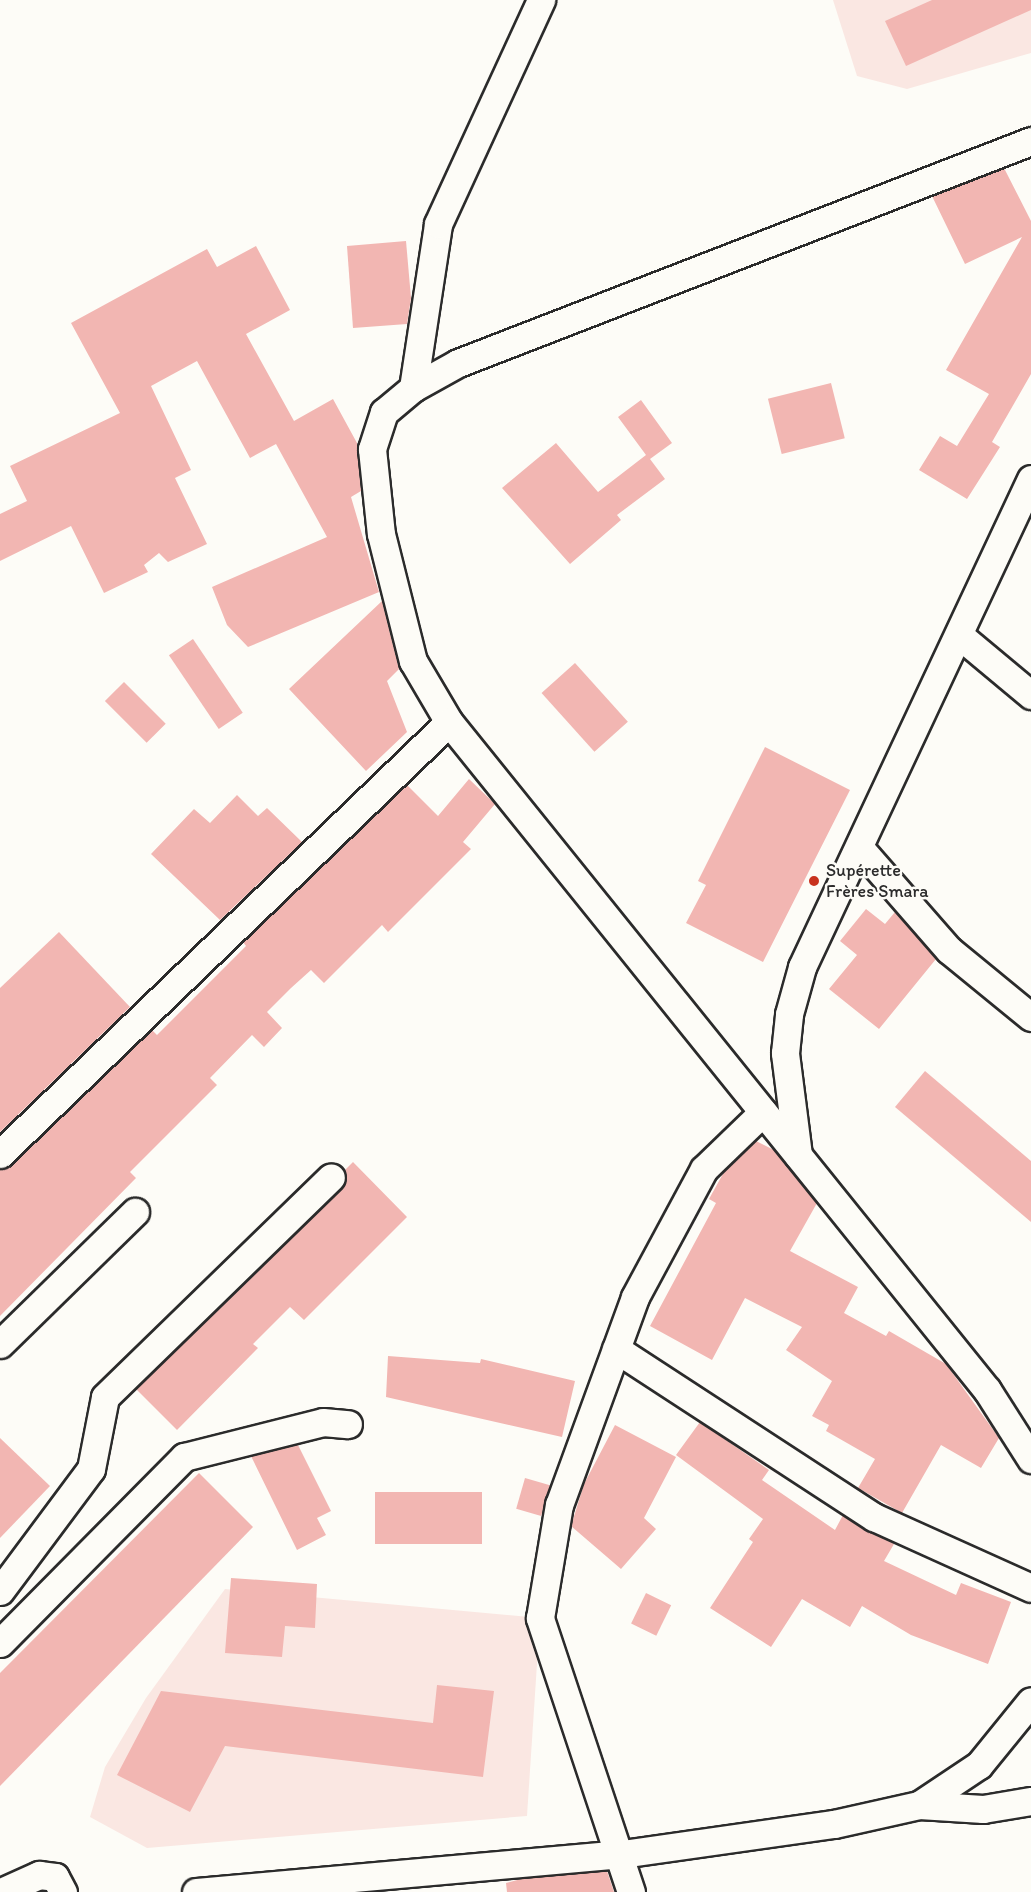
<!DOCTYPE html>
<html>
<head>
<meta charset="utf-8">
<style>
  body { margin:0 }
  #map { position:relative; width:1031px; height:1892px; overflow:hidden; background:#fdfcf7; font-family:Itim,sans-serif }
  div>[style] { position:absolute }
  .built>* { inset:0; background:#fae7e2 }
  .building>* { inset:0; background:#f2b6b2; transform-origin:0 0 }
  .roads { filter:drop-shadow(2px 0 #2b2b2b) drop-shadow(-2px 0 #2b2b2b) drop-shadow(0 2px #2b2b2b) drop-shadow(0 -2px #2b2b2b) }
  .minor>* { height:27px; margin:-13.5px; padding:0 13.5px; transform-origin:13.5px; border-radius:13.5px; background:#fdfcf7 }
  .dots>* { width:16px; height:16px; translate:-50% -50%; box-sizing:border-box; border:3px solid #fdfcf7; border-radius:50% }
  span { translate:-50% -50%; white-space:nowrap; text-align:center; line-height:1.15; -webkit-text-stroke:5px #fdfcf7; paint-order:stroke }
  .poi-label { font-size:18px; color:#2b2b2b }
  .left { translate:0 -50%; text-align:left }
</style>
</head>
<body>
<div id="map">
  <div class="built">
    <i style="clip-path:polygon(833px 0,1031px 0,1031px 53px,907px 89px,857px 76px)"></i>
    <i style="clip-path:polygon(225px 1589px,540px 1618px,527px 1816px,147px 1848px,90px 1817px,105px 1767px,146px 1698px)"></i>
  </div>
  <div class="building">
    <i style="clip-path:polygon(932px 0,1031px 0,1031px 10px,906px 66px,885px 21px)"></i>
    <i style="clip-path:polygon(1004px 168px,1031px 221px,1031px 374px,992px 442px,1000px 447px,967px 499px,919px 470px,940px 436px,957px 446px,989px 394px,946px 370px,1022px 237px,965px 264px,932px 196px)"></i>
    <i style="clip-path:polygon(406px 241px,411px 298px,407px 324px,353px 328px,347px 246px)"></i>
    <i style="clip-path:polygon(256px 246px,290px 310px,246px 334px,294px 421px,333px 399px,357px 443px,361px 491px,351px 497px,379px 592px,248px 647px,227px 625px,212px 587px,327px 537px,276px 444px,250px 458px,197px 361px,151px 386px,191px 470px,175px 478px,207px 544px,168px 562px,159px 553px,144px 565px,148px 572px,104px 593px,71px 526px,0 561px,0 514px,27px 501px,10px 466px,120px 413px,71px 323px,207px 249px,217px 267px)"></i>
    <i style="left:831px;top:383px;width:57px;height:65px;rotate:76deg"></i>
    <i style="clip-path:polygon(641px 400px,672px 443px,650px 459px,665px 479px,617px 515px,621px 520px,570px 564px,502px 488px,556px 443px,598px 492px,646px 455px,618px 417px)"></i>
    <i style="clip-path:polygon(382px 601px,399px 669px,387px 681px,407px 732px,366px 771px,289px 689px)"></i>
    <i style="left:193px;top:639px;width:89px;height:29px;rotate:56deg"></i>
    <i style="left:575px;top:663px;width:79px;height:45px;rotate:48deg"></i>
    <i style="left:124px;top:682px;width:59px;height:27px;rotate:45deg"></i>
    <i style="clip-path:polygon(765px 747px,850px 790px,763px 962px,686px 923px,706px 885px,698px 881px)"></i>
    <i style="clip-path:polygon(469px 779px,495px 804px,463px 842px,471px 849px,388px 932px,382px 925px,324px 983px,311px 970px,291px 988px,267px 1012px,282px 1028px,264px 1047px,252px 1035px,210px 1078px,217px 1085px,130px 1172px,136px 1178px,0 1316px,0 1169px,11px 1165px,152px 1030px,157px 1035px,246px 946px,243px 942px,407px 785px,438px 816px)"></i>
    <i style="clip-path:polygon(237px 795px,258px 816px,267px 808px,302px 842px,220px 920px,151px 854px,194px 809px,210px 823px)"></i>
    <i style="clip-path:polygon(866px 909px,885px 924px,895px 912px,936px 959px,879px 1029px,829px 989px,857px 955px,840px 941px)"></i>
    <i style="clip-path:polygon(59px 932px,130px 1007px,0 1132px,0 988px)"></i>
    <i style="clip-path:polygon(925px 1071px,1031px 1161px,1031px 1222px,895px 1107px)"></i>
    <i style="clip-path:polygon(756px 1141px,774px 1150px,817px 1203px,790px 1251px,858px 1287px,844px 1313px,886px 1336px,889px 1331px,946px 1364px,999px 1438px,981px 1468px,941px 1445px,902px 1513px,858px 1488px,875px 1459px,826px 1431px,829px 1425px,812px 1416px,832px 1381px,786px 1350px,802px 1327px,745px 1298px,712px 1360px,650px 1326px,716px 1203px,709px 1199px,724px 1172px)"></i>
    <i style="clip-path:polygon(353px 1162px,407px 1217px,304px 1320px,290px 1307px,253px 1344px,258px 1348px,177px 1430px,136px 1389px,342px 1188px,345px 1170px)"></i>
    <i style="clip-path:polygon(388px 1356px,480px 1363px,481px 1359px,575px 1381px,562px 1437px,386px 1397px)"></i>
    <i style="clip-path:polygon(700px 1422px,769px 1470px,762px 1480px,835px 1530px,843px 1515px,894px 1544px,884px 1561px,956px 1595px,961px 1583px,1011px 1602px,988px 1664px,911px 1635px,862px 1606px,850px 1627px,802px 1599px,771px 1647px,710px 1608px,753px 1542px,749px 1539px,763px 1519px,676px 1455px)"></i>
    <i style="clip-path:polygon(615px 1425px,676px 1457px,644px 1518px,656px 1529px,621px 1569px,571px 1526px,584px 1484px)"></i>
    <i style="clip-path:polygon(0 1438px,50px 1486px,0 1538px)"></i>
    <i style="clip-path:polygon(298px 1445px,331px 1511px,317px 1518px,326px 1535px,297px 1550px,251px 1456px)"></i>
    <i style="clip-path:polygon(199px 1473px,253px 1527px,0 1786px,0 1673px)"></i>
    <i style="left:525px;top:1478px;width:26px;height:32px;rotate:16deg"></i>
    <i style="left:375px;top:1492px;width:107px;height:52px"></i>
    <i style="clip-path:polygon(231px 1578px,317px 1584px,315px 1628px,285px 1626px,282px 1657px,225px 1653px)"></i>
    <i style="left:646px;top:1593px;width:28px;height:34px;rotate:26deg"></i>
    <i style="clip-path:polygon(437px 1685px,494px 1691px,483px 1777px,225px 1746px,190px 1812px,117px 1775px,161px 1691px,433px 1723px)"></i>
    <i style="clip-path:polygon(607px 1871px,614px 1892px,507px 1892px,506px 1883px,521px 1879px)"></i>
  </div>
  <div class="roads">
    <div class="minor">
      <i style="left:1031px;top:141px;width:615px;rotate:158.82deg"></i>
      <i style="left:458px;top:363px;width:51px;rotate:150.9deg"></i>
      <i style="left:413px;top:388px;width:38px;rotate:140deg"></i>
      <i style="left:384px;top:412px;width:39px;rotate:108deg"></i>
      <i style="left:372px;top:449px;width:85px;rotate:84deg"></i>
      <i style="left:381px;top:534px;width:131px;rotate:75.9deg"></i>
      <i style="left:413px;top:661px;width:71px;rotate:59.5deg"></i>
      <i style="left:449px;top:722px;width:858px;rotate:51.15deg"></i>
      <i style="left:987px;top:1390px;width:82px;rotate:57.5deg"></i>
      <i style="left:413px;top:388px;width:166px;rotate:-81.3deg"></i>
      <i style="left:438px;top:224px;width:247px;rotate:-65.3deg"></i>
      <i style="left:959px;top:635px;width:94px;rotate:39.8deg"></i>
      <i style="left:859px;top:847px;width:137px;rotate:48.9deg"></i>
      <i style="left:949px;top:950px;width:106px;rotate:39.3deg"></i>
      <i style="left:0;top:1154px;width:623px;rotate:-43.89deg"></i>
      <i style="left:798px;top:1155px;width:103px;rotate:-97.3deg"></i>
      <i style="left:785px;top:1053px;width:39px;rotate:-84deg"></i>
      <i style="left:789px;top:1014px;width:49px;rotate:-74.5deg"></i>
      <i style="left:802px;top:967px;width:539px;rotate:-64.86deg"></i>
      <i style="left:0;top:1344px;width:189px;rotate:-44.4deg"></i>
      <i style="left:616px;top:1349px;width:308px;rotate:33.1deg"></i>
      <i style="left:874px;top:1517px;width:172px;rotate:24.3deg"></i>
      <i style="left:0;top:1591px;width:152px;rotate:-53.3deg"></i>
      <i style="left:91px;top:1469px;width:73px;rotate:-79deg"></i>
      <i style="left:105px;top:1397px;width:315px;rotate:-44.2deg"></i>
      <i style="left:0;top:1643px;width:262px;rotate:-45.3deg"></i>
      <i style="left:184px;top:1457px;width:143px;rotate:-14.1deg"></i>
      <i style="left:323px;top:1422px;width:25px;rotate:5deg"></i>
      <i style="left:919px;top:1805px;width:64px;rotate:3.6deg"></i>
      <i style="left:983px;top:1809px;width:49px;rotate:-9.5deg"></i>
      <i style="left:1px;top:1892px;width:42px;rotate:-24.1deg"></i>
      <i style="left:39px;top:1875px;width:16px;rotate:7deg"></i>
      <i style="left:55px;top:1877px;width:17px;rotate:62deg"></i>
      <i style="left:196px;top:1892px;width:428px;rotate:-5.1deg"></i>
      <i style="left:622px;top:1854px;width:214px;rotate:-8.1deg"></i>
      <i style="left:834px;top:1824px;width:87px;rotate:-12.6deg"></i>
      <i style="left:919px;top:1805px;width:72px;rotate:-33.7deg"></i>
      <i style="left:979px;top:1765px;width:82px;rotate:-50.9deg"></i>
      <i style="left:631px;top:1892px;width:289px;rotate:-108.4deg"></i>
      <i style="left:540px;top:1618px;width:115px;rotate:-80.5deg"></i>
      <i style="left:559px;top:1505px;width:221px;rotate:-69.9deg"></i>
      <i style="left:635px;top:1297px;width:145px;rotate:-61.7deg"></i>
      <i style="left:704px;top:1169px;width:82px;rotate:-44deg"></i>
    </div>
  </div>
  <div class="dots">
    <i style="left:814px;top:881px;background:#c8321e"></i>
  </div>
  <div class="poi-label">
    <span class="left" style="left:826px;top:881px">Supérette<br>Frères Smara</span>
  </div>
</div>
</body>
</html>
